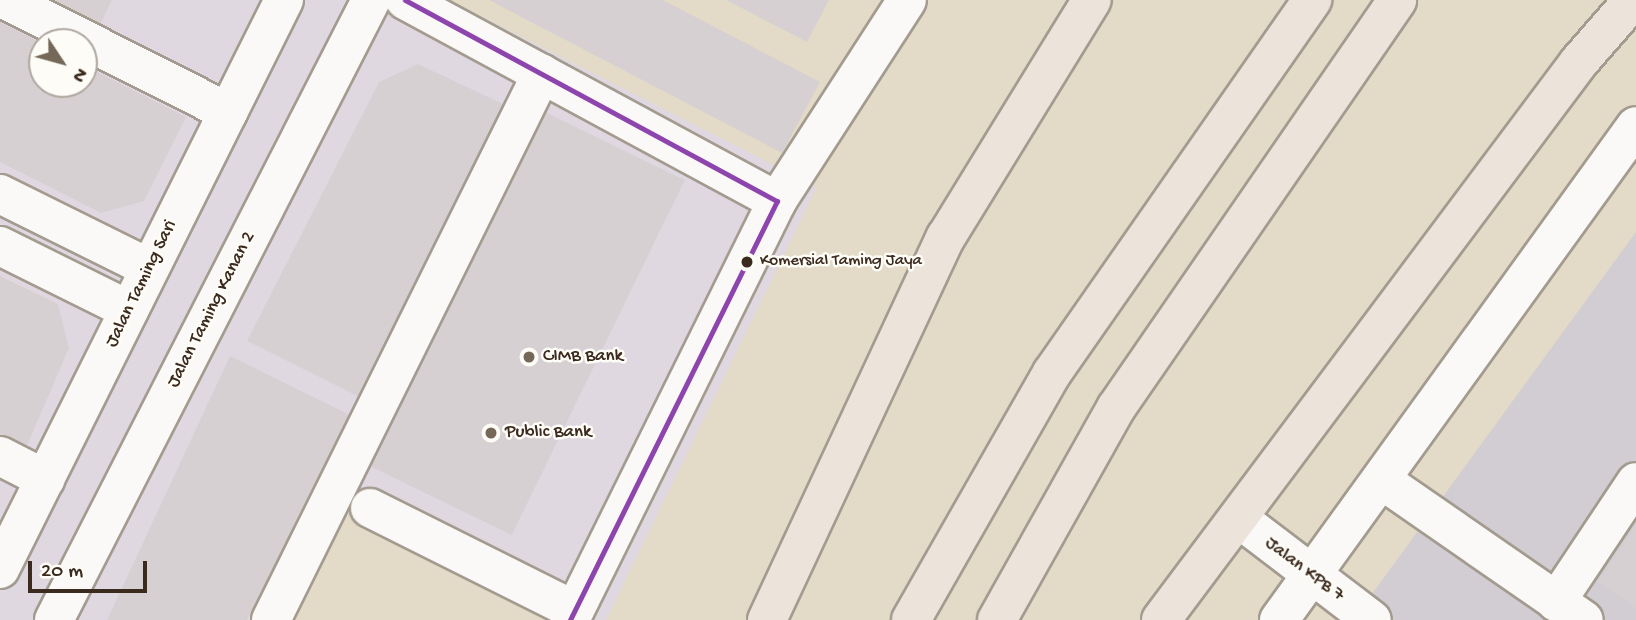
<!DOCTYPE html>
<html>
<head>
<meta charset="utf-8">
<style>
  body { margin:0 }
  #map { position:relative; width:1636px; height:620px; overflow:hidden; background:#e3dac7; font-family:"Gochi Hand",sans-serif }
  div>[style] { position:absolute }
  .built>* { inset:0; background:#dfd8e1 }
  .industrial>* { inset:0; background:#d1cdd3 }
  .building>* { inset:0; background:#d7d0d2; transform-origin:0 0 }
  .roads { filter:drop-shadow(2px 0 #a39b8f) drop-shadow(-2px 0 #a39b8f) drop-shadow(0 2px #a39b8f) drop-shadow(0 -2px #a39b8f) }
  .minor>* { height:38px; margin:-19px; padding:0 19px; transform-origin:19px; border-radius:19px; background:#fbf9f7 }
  .highway>* { height:38px; margin:-19px; padding:0 19px; transform-origin:19px; border-radius:19px; background:#ece3da }
  .bus-1>* { height:5px; margin:-2.5px; padding:0 2.5px; transform-origin:2.5px; border-radius:2.5px; background:#8e44ad }
  .dots>* { width:19px; height:19px; translate:-50% -50%; box-sizing:border-box; border:4px solid #fdfcf7; border-radius:50% }
  span { translate:-50% -50%; white-space:nowrap; text-align:center; line-height:1.15; -webkit-text-stroke:5px #fdfcf7; paint-order:stroke }
  .bus-label { font-size:17px; color:#3b2a1e }
  .left { translate:0 -50%; text-align:left }
  .street-label { font-size:19px; color:#3b2a1e }
  .poi-label { font-size:19px; color:#3b2a1e }
  .north { position:absolute; left:28px; top:28px; width:70px; height:70px; box-sizing:border-box; background:#fdfcf7; border:2px solid #afa8a0; border-radius:50%; rotate:126deg; font-size:19px; font-weight:700; line-height:28px; text-align:center; color:#3b2a1e }
  .north::after { content:''; display:block; margin:auto; width:24px; height:32px; background:#766859; clip-path:polygon(50% 0,100% 100%,50% 72%,0 100%) }
  .scale { position:absolute; left:28px; top:561px; width:119px; height:32px; box-sizing:border-box; border:4px solid #3b2a1e; border-top:0; padding-left:9px; font-size:21px; line-height:24px; white-space:nowrap; color:#3b2a1e; -webkit-text-stroke:5px #fdfcf7; paint-order:stroke }
</style>
</head>
<body>
<div id="map">
  <div class="built">
    <i style="clip-path:polygon(evenodd,0 0,449px 0,817px 187px,606px 620px,568px 620px,341px 511px,294px 620px,0 620px,0 0,42px 42px,84px 42px,84px 84px,42px 84px,42px 42px)"></i>
  </div>
  <div class="industrial">
    <i style="clip-path:polygon(1636px 232px,1636px 620px,1353px 620px)"></i>
  </div>
  <div class="building">
    <i style="clip-path:polygon(41px 0,112px 0,98px 29px)"></i>
    <i style="clip-path:polygon(489px 0,663px 0,820px 82px,782px 153px)"></i>
    <i style="clip-path:polygon(726px 0,829px 0,807px 42px)"></i>
    <i style="clip-path:polygon(0 22px,42px 43px,42px 84px,84px 84px,84px 65px,186px 117px,144px 201px,101px 213px,0 162px)"></i>
    <i style="clip-path:polygon(418px 64px,514px 109px,367px 401px,247px 341px,379px 82px)"></i>
    <i style="left:541px;top:110px;width:160px;height:395px;rotate:26deg"></i>
    <i style="clip-path:polygon(0 276px,58px 304px,69px 348px,23px 455px,0 443px)"></i>
    <i style="clip-path:polygon(230px 356px,352px 416px,247px 620px,107px 620px)"></i>
    <i style="clip-path:polygon(1636px 525px,1636px 608px,1598px 582px)"></i>
  </div>
  <div class="roads">
    <div class="minor">
      <i style="left:6px;top:0;width:249px;rotate:26.8deg"></i>
      <i style="left:405px;top:0;width:423px;rotate:28.4deg"></i>
      <i style="left:0;top:194px;width:166px;rotate:26.4deg"></i>
      <i style="left:0;top:246px;width:144px;rotate:26.4deg"></i>
      <i style="left:0;top:456px;width:51px;rotate:27.1deg"></i>
      <i style="left:1383px;top:481px;width:244px;rotate:34.7deg"></i>
      <i style="left:370px;top:508px;width:228px;rotate:26.6deg"></i>
      <i style="left:1238px;top:518px;width:168px;rotate:37.3deg"></i>
      <i style="left:0;top:569px;width:636px;rotate:-63.48deg"></i>
      <i style="left:1556px;top:602px;width:144px;rotate:-56.3deg"></i>
      <i style="left:54px;top:620px;width:696px;rotate:-62.92deg"></i>
      <i style="left:271px;top:620px;width:610px;rotate:-63.64deg"></i>
      <i style="left:570px;top:620px;width:467px;rotate:-63.7deg"></i>
      <i style="left:777px;top:201px;width:239px;rotate:-57.1deg"></i>
      <i style="left:1279px;top:620px;width:609px;rotate:-54.15deg"></i>
    </div>
    <div class="highway">
      <i style="left:767px;top:620px;width:423px;rotate:-65deg"></i>
      <i style="left:946px;top:237px;width:278px;rotate:-58.4deg"></i>
      <i style="left:911px;top:620px;width:284px;rotate:-60.3deg"></i>
      <i style="left:1052px;top:373px;width:455px;rotate:-55.1deg"></i>
      <i style="left:997px;top:620px;width:243px;rotate:-60.7deg"></i>
      <i style="left:1116px;top:408px;width:495px;rotate:-55.4deg"></i>
      <i style="left:1161px;top:620px;width:697px;rotate:-53.16deg"></i>
      <i style="left:1579px;top:62px;width:82px;rotate:-48.9deg"></i>
    </div>
  </div>
  <div class="bus-1">
    <i style="left:405px;top:0;width:423px;rotate:28.4deg"></i>
    <i style="left:777px;top:201px;width:467px;rotate:116.3deg"></i>
  </div>
  <div class="dots">
    <i style="left:747px;top:262px;background:#3b2a1e"></i>
    <i style="left:529px;top:357px;background:#766859"></i>
    <i style="left:491px;top:433px;background:#766859"></i>
  </div>
  <div class="bus-label">
    <span class="left" style="left:760px;top:262px">Komersial Taming Jaya</span>
  </div>
  <div class="street-label">
    <span style="left:142px;top:284px;rotate:-64deg">Jalan Taming Sari</span>
    <span style="left:212px;top:310px;rotate:-63deg">Jalan Taming Kanan 2</span>
    <span style="left:1304px;top:570px;rotate:37deg">Jalan KPB 7</span>
  </div>
  <div class="poi-label">
    <span class="left" style="left:543px;top:357px">CIMB Bank</span>
    <span class="left" style="left:505px;top:433px">Public Bank</span>
  </div>
  <div class="north">N</div>
  <div class="scale">20 m</div>
</div>
</body>
</html>
